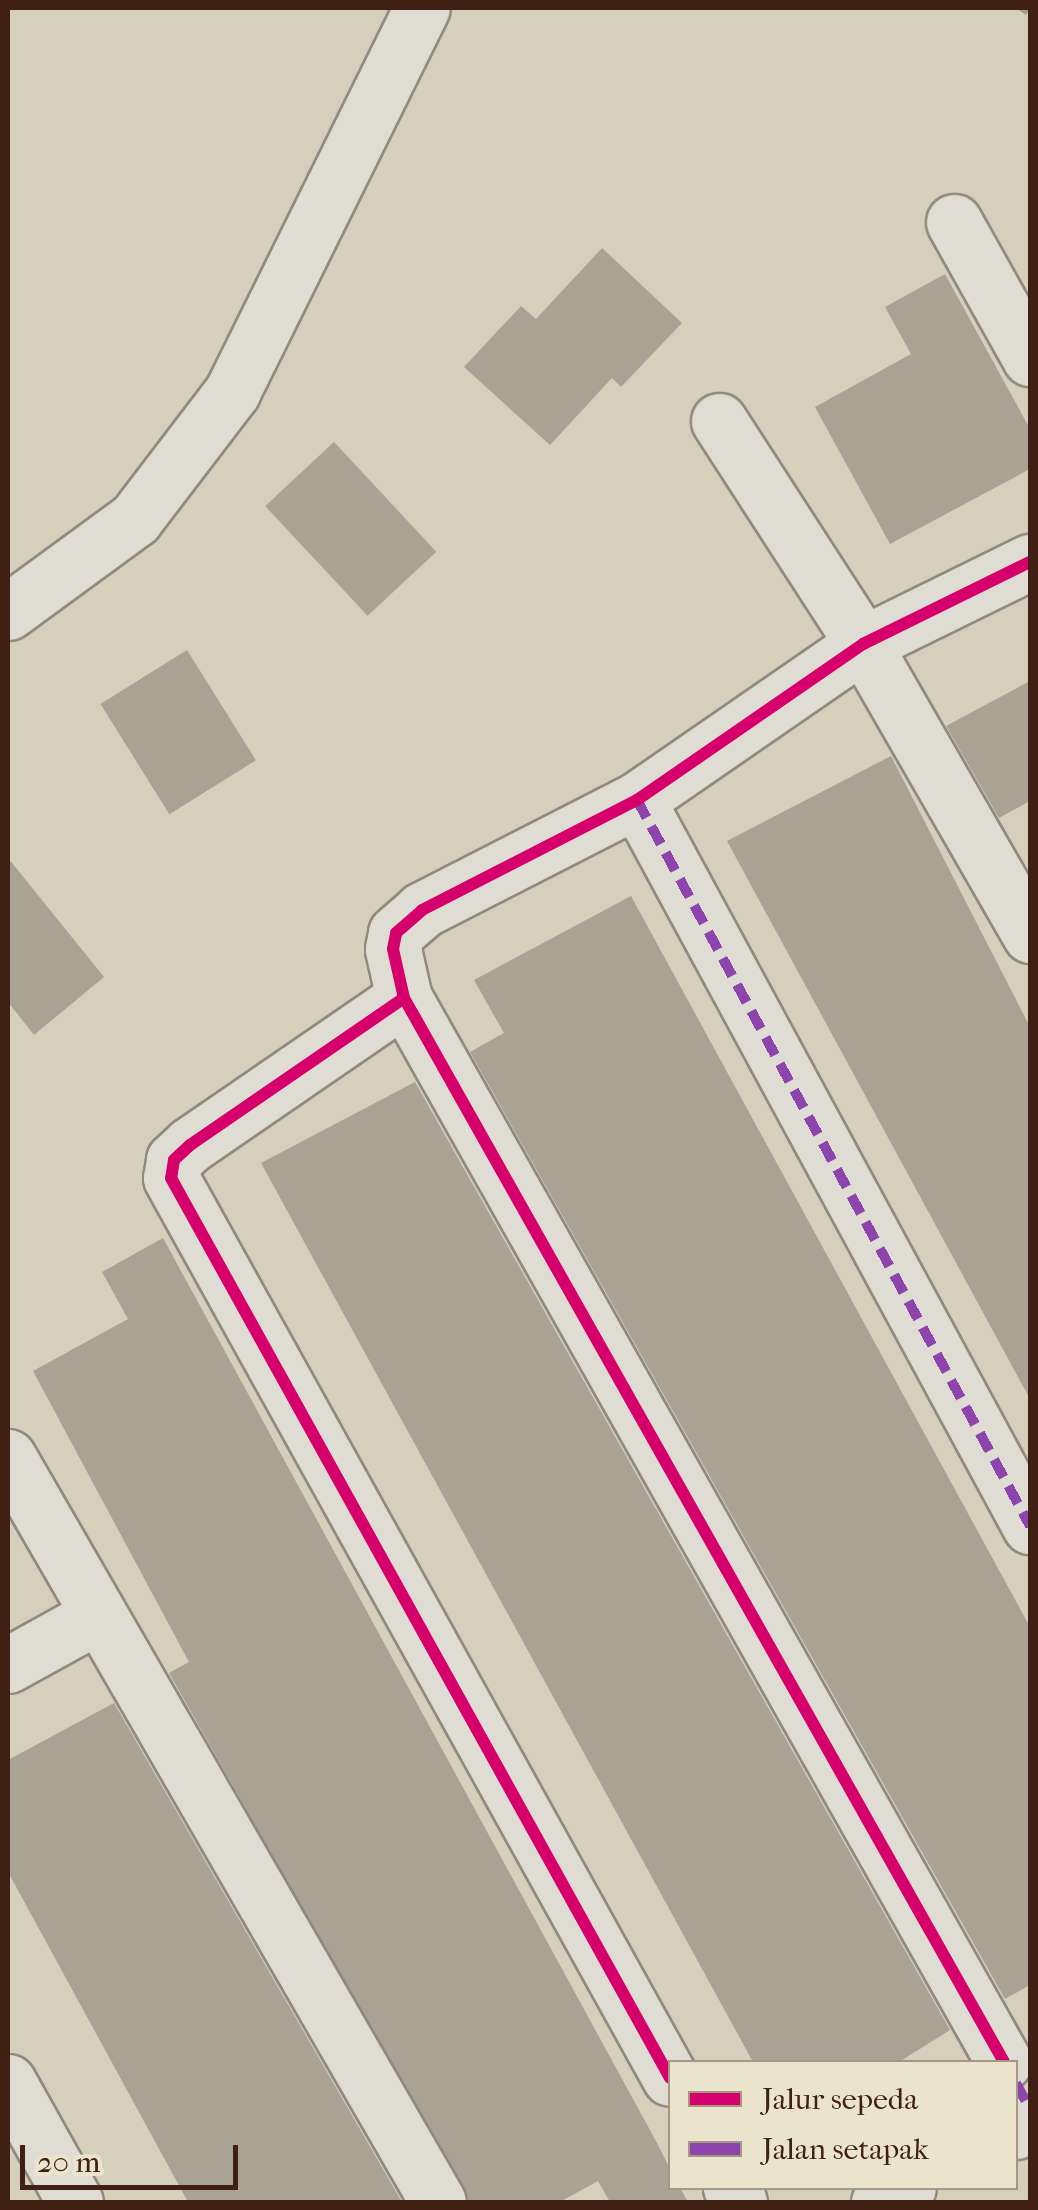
<!DOCTYPE html>
<html>
<head>
<meta charset="utf-8">
<style>
  body { margin:0 }
  #map { position:relative; width:1038px; height:2210px; overflow:hidden; background:#d6cfbc; font-family:"IM FELL French Canon",serif }
  div>[style] { position:absolute }
  .building>* { inset:0; background:#a9a295; transform-origin:0 0 }
  .path>* { height:6px; margin-top:-3px; transform-origin:0; background:repeating-linear-gradient(90deg,#a49e95 0 8px,transparent 0 13px) }
  .roads { filter:drop-shadow(2px 0 #91897d) drop-shadow(-2px 0 #91897d) drop-shadow(0 2px #91897d) drop-shadow(0 -2px #91897d) }
  .minor>* { height:55px; margin:-27.5px; padding:0 27.5px; transform-origin:27.5px; border-radius:27.5px; background:#dfddd3 }
  .tertiary>* { height:55px; margin:-27.5px; padding:0 27.5px; transform-origin:27.5px; border-radius:27.5px; background:#dfddd3 }
  .quiet>* { height:10px; margin-top:-5px; transform-origin:0; background:repeating-linear-gradient(90deg,#8e44ad 0 20px,transparent 0 30px) }
  .cycleway>* { height:12px; margin:-6px; padding:0 6px; transform-origin:6px; border-radius:6px; background:#d6006c }
  span { translate:-50% -50%; white-space:nowrap; text-align:center; line-height:1.15; -webkit-text-stroke:8px #ebe4cd; paint-order:stroke }
  .frame { position:absolute; inset:0; border:10px solid #3f2013; pointer-events:none }
  .legend { position:absolute; left:668px; top:2060px; width:350px; height:130px; box-sizing:border-box; background:#ebe4cd; border:2px solid #a69683; margin:0; padding:12px 18px; list-style:none; font-size:30px; color:#3f2013 }
  .legend li { display:flex; align-items:center; gap:20px; height:50px }
  .legend b { width:50px; border:2px solid #a69683 }
  .scale { position:absolute; left:20px; top:2145px; width:218px; height:45px; box-sizing:border-box; border:5px solid #3f2013; border-top:0; padding-left:12px; font-size:30px; line-height:35px; white-space:nowrap; color:#3f2013; -webkit-text-stroke:8px #ebe4cd; paint-order:stroke }
</style>
</head>
<body>
<div id="map">
  <div class="building">
    <i style="clip-path:polygon(602px 248px,682px 323px,621px 387px,612px 378px,550px 445px,464px 367px,521px 306px,536px 319px)"></i>
    <i style="clip-path:polygon(945px 274px,1030px 429px,1030px 469px,890px 544px,815px 407px,911px 354px,885px 307px)"></i>
    <i style="left:334px;top:442px;width:150px;height:94px;rotate:47deg"></i>
    <i style="left:187px;top:650px;width:130px;height:102px;rotate:58deg"></i>
    <i style="clip-path:polygon(1030px 681px,1030px 801px,999px 818px,946px 726px)"></i>
    <i style="clip-path:polygon(891px 756px,1030px 1027px,1030px 1399px,727px 841px)"></i>
    <i style="clip-path:polygon(8px 858px,104px 977px,34px 1035px,8px 1002px)"></i>
    <i style="clip-path:polygon(631px 896px,1030px 1627px,1030px 1985px,1005px 1999px,470px 1052px,504px 1033px,474px 980px)"></i>
    <i style="clip-path:polygon(415px 1082px,950px 2030px,899px 2062px,753px 2062px,261px 1163px)"></i>
    <i style="clip-path:polygon(163px 1238px,657px 2143px,670px 2169px,670px 2188px,680px 2188px,688px 2202px,610px 2202px,598px 2181px,560px 2202px,469px 2202px,169px 1673px,189px 1662px,33px 1371px,128px 1319px,102px 1272px)"></i>
    <i style="clip-path:polygon(114px 1703px,402px 2202px,188px 2202px,8px 1872px,8px 1760px)"></i>
  </div>
  <div class="path">
    <i style="left:1021px;top:8px;width:11px;rotate:34deg"></i>
  </div>
  <div class="roads">
    <div class="minor">
      <i style="left:954px;top:222px;width:156px;rotate:60.8deg"></i>
      <i style="left:719px;top:421px;width:265px;rotate:57.1deg"></i>
      <i style="left:863px;top:644px;width:336px;rotate:60.1deg"></i>
      <i style="left:8px;top:612px;width:157px;rotate:-36.2deg"></i>
      <i style="left:135px;top:519px;width:160px;rotate:-52.6deg"></i>
      <i style="left:232px;top:392px;width:428px;rotate:-63.7deg"></i>
      <i style="left:637px;top:800px;width:826px;rotate:61.57deg"></i>
      <i style="left:404px;top:998px;width:260px;rotate:145.5deg"></i>
      <i style="left:190px;top:1145px;width:22px;rotate:137deg"></i>
      <i style="left:174px;top:1160px;width:18px;rotate:99deg"></i>
      <i style="left:171px;top:1178px;width:1029px;rotate:60.99deg"></i>
      <i style="left:8px;top:1457px;width:860px;rotate:60.01deg"></i>
      <i style="left:8px;top:1665px;width:99px;rotate:-28.9deg"></i>
      <i style="left:1004px;top:2062px;width:1222px;rotate:-119.42deg"></i>
      <i style="left:404px;top:998px;width:50px;rotate:-102.7deg"></i>
      <i style="left:393px;top:949px;width:16px;rotate:-79deg"></i>
      <i style="left:396px;top:933px;width:35px;rotate:-41deg"></i>
      <i style="left:422px;top:910px;width:242px;rotate:-27.1deg"></i>
      <i style="left:637px;top:800px;width:275px;rotate:-34.6deg"></i>
      <i style="left:863px;top:644px;width:186px;rotate:-26.2deg"></i>
      <i style="left:8px;top:2082px;width:137px;rotate:60.8deg"></i>
      <i style="left:731px;top:2188px;width:16px;rotate:60deg"></i>
    </div>
    <div class="tertiary">
      <i style="left:1016px;top:2131px;width:16px;rotate:-30deg"></i>
      <i style="left:879px;top:2202px;width:32px;rotate:-26deg"></i>
    </div>
  </div>
  <div class="quiet">
    <i style="left:637px;top:800px;width:826px;rotate:61.57deg"></i>
    <i style="left:1016px;top:2083px;width:30px;rotate:62deg"></i>
  </div>
  <div class="cycleway">
    <i style="left:404px;top:998px;width:260px;rotate:145.5deg"></i>
    <i style="left:190px;top:1145px;width:22px;rotate:137deg"></i>
    <i style="left:174px;top:1160px;width:18px;rotate:99deg"></i>
    <i style="left:171px;top:1178px;width:1029px;rotate:60.99deg"></i>
    <i style="left:1004px;top:2062px;width:1222px;rotate:-119.42deg"></i>
    <i style="left:404px;top:998px;width:50px;rotate:-102.7deg"></i>
    <i style="left:393px;top:949px;width:16px;rotate:-79deg"></i>
    <i style="left:396px;top:933px;width:35px;rotate:-41deg"></i>
    <i style="left:422px;top:910px;width:242px;rotate:-27.1deg"></i>
    <i style="left:637px;top:800px;width:275px;rotate:-34.6deg"></i>
    <i style="left:863px;top:644px;width:186px;rotate:-26.2deg"></i>
  </div>
  <div class="frame"></div>
  <ul class="legend">
  <li><b style="height:12px;background:#d6006c"></b>Jalur sepeda</li>
  <li><b style="height:12px;background:#8e44ad"></b>Jalan setapak</li>
  </ul>
  <div class="scale">20 m</div>
</div>
</body>
</html>
